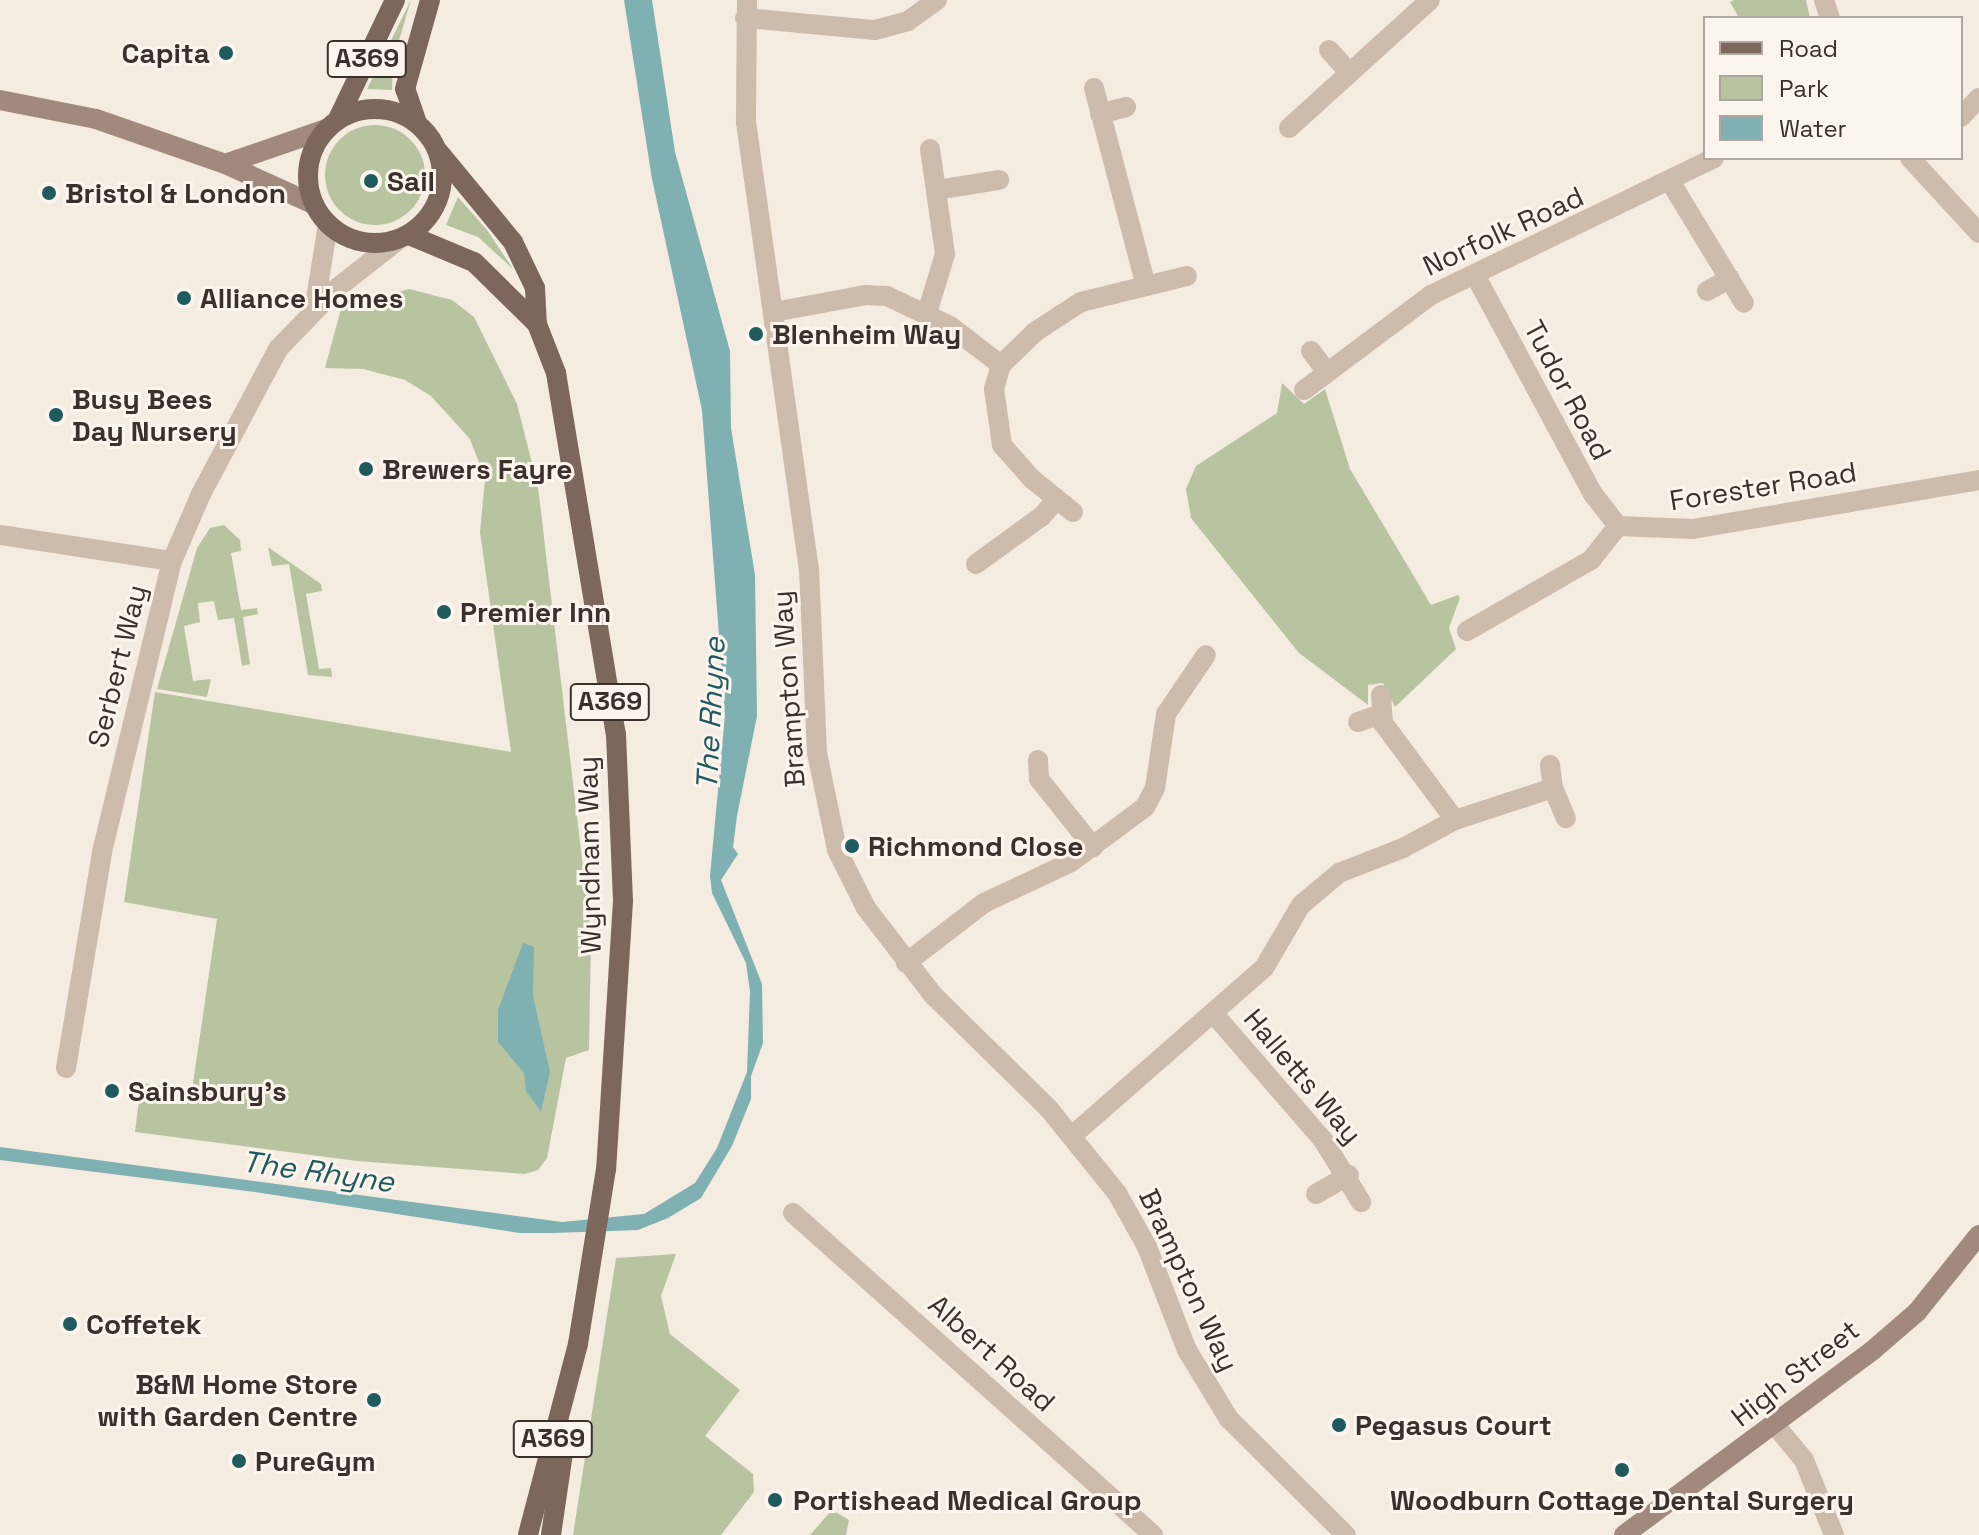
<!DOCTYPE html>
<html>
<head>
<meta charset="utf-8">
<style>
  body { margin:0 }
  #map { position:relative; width:1979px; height:1535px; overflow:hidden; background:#f4ebe1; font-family:"Space Grotesk",sans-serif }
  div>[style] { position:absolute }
  .green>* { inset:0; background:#b8c4a0 }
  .round { border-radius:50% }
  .water>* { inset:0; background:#7fb0b2 }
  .street>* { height:20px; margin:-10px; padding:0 10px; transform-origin:10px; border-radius:10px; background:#cdbbac }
  .secondary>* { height:20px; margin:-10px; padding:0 10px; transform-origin:10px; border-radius:10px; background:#a18a7d }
  .primary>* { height:20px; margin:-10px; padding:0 10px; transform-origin:10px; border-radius:10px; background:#7d675c }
  .primary>.ring { margin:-10px; padding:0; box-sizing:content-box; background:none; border:20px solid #7d675c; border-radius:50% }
  .dots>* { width:22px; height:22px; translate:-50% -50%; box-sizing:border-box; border:4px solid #fbf5ee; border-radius:50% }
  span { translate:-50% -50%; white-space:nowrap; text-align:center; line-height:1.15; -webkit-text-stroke:6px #fbf5ee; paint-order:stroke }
  .shield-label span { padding:2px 6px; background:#fbf5ee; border:2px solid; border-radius:6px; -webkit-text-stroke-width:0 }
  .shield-label { font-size:26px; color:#3b302b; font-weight:700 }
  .poi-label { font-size:28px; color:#3b302b; font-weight:700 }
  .right { translate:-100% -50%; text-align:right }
  .left { translate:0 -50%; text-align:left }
  .street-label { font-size:28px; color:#3b302b }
  .water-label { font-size:30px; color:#1f5a5e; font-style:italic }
  .legend { position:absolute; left:1703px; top:16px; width:260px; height:144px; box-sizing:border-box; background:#fbf5ee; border:2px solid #aea6a0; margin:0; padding:10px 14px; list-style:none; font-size:24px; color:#3b302b }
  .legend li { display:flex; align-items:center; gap:16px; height:40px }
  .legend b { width:40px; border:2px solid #aea6a0 }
</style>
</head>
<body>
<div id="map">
  <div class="green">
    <i style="clip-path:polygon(411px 0,393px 61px,392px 90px,367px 89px)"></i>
    <i style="clip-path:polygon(1734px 0,1806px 0,1810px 18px,1739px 18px,1730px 2px)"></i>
    <i class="round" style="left:325px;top:125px;width:100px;height:100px"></i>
    <i style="clip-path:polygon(458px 197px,487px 230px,513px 269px,478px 237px,446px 225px)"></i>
    <i style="clip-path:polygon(409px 289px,452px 300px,474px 317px,517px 404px,538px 487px,591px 935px,589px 1050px,566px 1058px,547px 1158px,538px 1170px,525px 1174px,357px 1161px,135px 1132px,141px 1083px,192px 1090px,217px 919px,124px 902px,155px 692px,511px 752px,480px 532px,485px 479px,470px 439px,431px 396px,405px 380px,363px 369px,325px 368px,341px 309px)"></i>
    <i style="clip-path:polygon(1282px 383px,1304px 404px,1325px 389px,1350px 469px,1431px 605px,1458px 595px,1460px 598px,1449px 628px,1456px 649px,1395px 707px,1383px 683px,1368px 685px,1368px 705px,1299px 653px,1191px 518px,1186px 489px,1196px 466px,1277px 413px)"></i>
    <i style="clip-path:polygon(224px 525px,240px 540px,241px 551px,231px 553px,241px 610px,257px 608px,258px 614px,243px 617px,250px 664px,242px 666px,234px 618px,218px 620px,214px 601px,198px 603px,200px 622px,184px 626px,193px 681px,211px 679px,207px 697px,157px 689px,197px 548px,210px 528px)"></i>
    <i style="clip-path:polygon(268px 547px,321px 584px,322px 591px,306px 594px,319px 669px,331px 668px,332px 677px,308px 675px,289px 564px,272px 566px)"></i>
    <i style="clip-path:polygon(676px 1254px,661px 1296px,670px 1334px,740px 1390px,705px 1436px,753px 1474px,754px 1492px,721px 1535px,573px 1535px,616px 1258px)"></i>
    <i style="clip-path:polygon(832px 1510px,849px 1520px,846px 1535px,810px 1535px)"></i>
  </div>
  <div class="water">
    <i style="clip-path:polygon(624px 0,652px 0,675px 152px,730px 351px,731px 428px,755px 575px,757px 716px,737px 816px,733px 847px,738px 854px,721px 880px,762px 984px,763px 1043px,751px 1076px,751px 1099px,732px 1146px,701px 1198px,668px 1218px,638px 1230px,553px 1233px,519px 1233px,255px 1192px,0 1160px,0 1147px,562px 1222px,644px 1214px,695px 1183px,717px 1148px,747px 1072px,750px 992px,746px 963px,712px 893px,710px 876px,725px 715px,702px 410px,652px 179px)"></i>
    <i style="clip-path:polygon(523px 943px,534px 947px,533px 996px,550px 1072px,541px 1112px,526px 1091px,524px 1073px,498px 1042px,498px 1010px)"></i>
  </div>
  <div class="street">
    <i style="left:747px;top:0;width:122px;rotate:90.5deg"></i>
    <i style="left:746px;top:122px;width:451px;rotate:82deg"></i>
    <i style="left:809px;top:569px;width:184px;rotate:87.5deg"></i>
    <i style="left:817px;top:753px;width:99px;rotate:78.3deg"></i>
    <i style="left:837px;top:850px;width:65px;rotate:63.4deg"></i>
    <i style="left:866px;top:908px;width:110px;rotate:52.4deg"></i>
    <i style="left:933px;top:995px;width:163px;rotate:44.5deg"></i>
    <i style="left:1049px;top:1109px;width:108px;rotate:51deg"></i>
    <i style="left:1117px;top:1193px;width:62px;rotate:60.9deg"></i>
    <i style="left:1147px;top:1247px;width:110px;rotate:68.8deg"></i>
    <i style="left:1187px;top:1350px;width:81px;rotate:58.7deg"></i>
    <i style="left:1229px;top:1419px;width:165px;rotate:44.8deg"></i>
    <i style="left:1824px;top:0;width:19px;rotate:72deg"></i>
    <i style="left:745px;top:18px;width:131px;rotate:5.3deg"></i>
    <i style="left:875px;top:30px;width:34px;rotate:-15deg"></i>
    <i style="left:908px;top:21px;width:36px;rotate:-36deg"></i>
    <i style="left:1329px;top:50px;width:30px;rotate:48deg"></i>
    <i style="left:1094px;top:88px;width:202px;rotate:75.3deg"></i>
    <i style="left:1100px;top:114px;width:27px;rotate:-15deg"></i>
    <i style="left:1961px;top:117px;width:26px;rotate:-47deg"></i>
    <i style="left:1289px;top:128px;width:190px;rotate:-42.2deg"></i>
    <i style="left:1910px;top:158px;width:102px;rotate:47.4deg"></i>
    <i style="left:1671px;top:183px;width:140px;rotate:58.7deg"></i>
    <i style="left:937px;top:190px;width:63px;rotate:-9.2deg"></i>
    <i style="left:1475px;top:275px;width:249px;rotate:61.7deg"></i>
    <i style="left:1593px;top:494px;width:41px;rotate:52deg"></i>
    <i style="left:1707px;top:291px;width:26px;rotate:-29deg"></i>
    <i style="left:314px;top:311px;width:87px;rotate:-80.8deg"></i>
    <i style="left:774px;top:312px;width:94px;rotate:-10.5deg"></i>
    <i style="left:866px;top:295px;width:21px;rotate:3deg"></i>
    <i style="left:887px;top:296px;width:70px;rotate:25.5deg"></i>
    <i style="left:950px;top:326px;width:64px;rotate:37.4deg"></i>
    <i style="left:927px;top:313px;width:62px;rotate:-73deg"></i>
    <i style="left:945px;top:254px;width:106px;rotate:-98.1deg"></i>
    <i style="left:1311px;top:351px;width:26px;rotate:53deg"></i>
    <i style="left:1304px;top:390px;width:159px;rotate:-36.8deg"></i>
    <i style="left:1431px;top:295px;width:314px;rotate:-25.8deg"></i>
    <i style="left:1073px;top:512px;width:53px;rotate:-141.2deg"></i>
    <i style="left:1032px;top:479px;width:45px;rotate:-131.4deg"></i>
    <i style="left:1002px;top:445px;width:57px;rotate:-98.1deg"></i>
    <i style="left:994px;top:389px;width:25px;rotate:-74deg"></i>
    <i style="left:1001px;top:365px;width:47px;rotate:-44.1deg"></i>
    <i style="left:1035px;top:332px;width:55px;rotate:-33.1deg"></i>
    <i style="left:1081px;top:302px;width:109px;rotate:-13.8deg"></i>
    <i style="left:0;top:535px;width:174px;rotate:8.6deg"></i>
    <i style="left:976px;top:564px;width:82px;rotate:-36deg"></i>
    <i style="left:1042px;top:516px;width:21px;rotate:-49deg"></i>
    <i style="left:1467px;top:631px;width:143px;rotate:-29.8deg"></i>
    <i style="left:1591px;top:560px;width:43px;rotate:-51.5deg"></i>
    <i style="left:1618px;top:526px;width:75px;rotate:2.3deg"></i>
    <i style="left:1693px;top:529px;width:290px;rotate:-9.7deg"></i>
    <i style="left:1381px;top:695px;width:28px;rotate:86deg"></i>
    <i style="left:1383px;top:723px;width:121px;rotate:53.4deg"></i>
    <i style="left:1358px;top:722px;width:24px;rotate:-19deg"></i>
    <i style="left:1038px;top:760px;width:19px;rotate:87deg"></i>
    <i style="left:1039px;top:779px;width:87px;rotate:51.5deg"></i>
    <i style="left:1550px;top:765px;width:23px;rotate:83deg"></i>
    <i style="left:906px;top:963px;width:98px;rotate:-37.6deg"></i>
    <i style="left:984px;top:903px;width:96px;rotate:-25.2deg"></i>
    <i style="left:1071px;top:862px;width:92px;rotate:-36.6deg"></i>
    <i style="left:1145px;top:807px;width:21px;rotate:-62deg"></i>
    <i style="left:1155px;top:788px;width:75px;rotate:-81.5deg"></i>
    <i style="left:1166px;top:714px;width:71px;rotate:-55.9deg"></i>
    <i style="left:1213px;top:1013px;width:168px;rotate:49.1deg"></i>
    <i style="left:1323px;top:1140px;width:73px;rotate:58.5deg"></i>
    <i style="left:66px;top:1068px;width:219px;rotate:-80.5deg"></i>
    <i style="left:102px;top:852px;width:299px;rotate:-76.5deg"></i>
    <i style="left:172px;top:561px;width:73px;rotate:-66.6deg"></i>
    <i style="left:201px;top:494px;width:164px;rotate:-62deg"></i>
    <i style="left:278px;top:349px;width:85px;rotate:-46deg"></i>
    <i style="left:337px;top:288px;width:76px;rotate:-38.1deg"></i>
    <i style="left:1073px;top:1135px;width:254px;rotate:-41.2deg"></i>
    <i style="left:1264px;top:968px;width:73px;rotate:-59.6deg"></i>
    <i style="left:1301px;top:905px;width:50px;rotate:-40.1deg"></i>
    <i style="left:1339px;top:873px;width:69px;rotate:-21.3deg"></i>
    <i style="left:1403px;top:848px;width:59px;rotate:-28.3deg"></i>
    <i style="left:1455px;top:820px;width:103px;rotate:-18.1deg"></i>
    <i style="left:1553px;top:788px;width:33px;rotate:67deg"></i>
    <i style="left:1316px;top:1194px;width:38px;rotate:-30deg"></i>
    <i style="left:793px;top:1213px;width:483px;rotate:41.8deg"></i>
    <i style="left:1775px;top:1425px;width:45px;rotate:50.4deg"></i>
    <i style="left:1804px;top:1460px;width:81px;rotate:68.2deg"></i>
  </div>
  <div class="secondary">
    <i style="left:0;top:100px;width:98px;rotate:11.2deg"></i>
    <i style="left:96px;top:119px;width:137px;rotate:19.2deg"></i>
    <i style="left:225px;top:164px;width:97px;rotate:24.4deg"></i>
    <i style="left:225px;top:164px;width:107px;rotate:-19.1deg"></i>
    <i style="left:1624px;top:1535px;width:310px;rotate:-36.6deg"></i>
    <i style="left:1873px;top:1350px;width:58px;rotate:-40.8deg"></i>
    <i style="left:1917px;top:1312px;width:99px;rotate:-51.2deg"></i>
  </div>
  <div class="primary">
    <i class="ring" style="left:308px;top:109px;width:114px;height:114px"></i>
    <i style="left:338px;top:119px;width:132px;rotate:-64.4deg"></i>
    <i style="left:417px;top:123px;width:36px;rotate:-109deg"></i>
    <i style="left:405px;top:89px;width:92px;rotate:-74.3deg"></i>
    <i style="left:438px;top:151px;width:118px;rotate:50.5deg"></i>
    <i style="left:513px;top:242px;width:51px;rotate:64.4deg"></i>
    <i style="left:535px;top:288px;width:36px;rotate:87deg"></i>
    <i style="left:537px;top:324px;width:53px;rotate:68.8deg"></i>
    <i style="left:556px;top:373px;width:366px;rotate:80.6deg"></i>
    <i style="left:616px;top:734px;width:167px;rotate:87.6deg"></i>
    <i style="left:623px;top:901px;width:269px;rotate:93.6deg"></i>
    <i style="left:606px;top:1169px;width:177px;rotate:99.1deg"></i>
    <i style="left:578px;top:1344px;width:197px;rotate:104.7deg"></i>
    <i style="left:409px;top:235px;width:70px;rotate:22.6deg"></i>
    <i style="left:474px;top:262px;width:88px;rotate:44.5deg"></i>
    <i style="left:551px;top:1535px;width:97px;rotate:-81.7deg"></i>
  </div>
  <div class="dots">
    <i style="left:226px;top:53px;background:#1f5a5e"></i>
    <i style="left:371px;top:181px;background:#1f5a5e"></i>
    <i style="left:49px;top:193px;background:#1f5a5e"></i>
    <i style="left:184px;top:298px;background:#1f5a5e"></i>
    <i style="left:756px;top:334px;background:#1f5a5e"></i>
    <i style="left:56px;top:415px;background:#1f5a5e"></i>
    <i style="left:366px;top:469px;background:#1f5a5e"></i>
    <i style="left:444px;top:612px;background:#1f5a5e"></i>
    <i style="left:852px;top:846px;background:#1f5a5e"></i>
    <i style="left:112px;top:1091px;background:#1f5a5e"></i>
    <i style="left:70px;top:1324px;background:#1f5a5e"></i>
    <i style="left:374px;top:1400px;background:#1f5a5e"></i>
    <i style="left:1339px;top:1425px;background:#1f5a5e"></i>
    <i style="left:239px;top:1461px;background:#1f5a5e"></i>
    <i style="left:1622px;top:1470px;background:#1f5a5e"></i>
    <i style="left:775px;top:1500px;background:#1f5a5e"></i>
  </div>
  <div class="shield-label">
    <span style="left:367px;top:59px">A369</span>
    <span style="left:610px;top:702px">A369</span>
    <span style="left:553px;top:1439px">A369</span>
  </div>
  <div class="poi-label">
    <span class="right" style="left:210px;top:53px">Capita</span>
    <span class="left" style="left:387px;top:181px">Sail</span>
    <span class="left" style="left:65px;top:193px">Bristol &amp; London</span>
    <span class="left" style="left:200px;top:298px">Alliance Homes</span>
    <span class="left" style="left:772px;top:334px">Blenheim Way</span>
    <span class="left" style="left:72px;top:415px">Busy Bees<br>Day Nursery</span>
    <span class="left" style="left:382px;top:469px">Brewers Fayre</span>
    <span class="left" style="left:460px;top:612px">Premier Inn</span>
    <span class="left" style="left:868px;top:846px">Richmond Close</span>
    <span class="left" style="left:128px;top:1091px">Sainsbury's</span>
    <span class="left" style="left:86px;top:1324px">Coffetek</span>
    <span class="right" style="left:358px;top:1400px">B&amp;M Home Store<br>with Garden Centre</span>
    <span class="left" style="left:1355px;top:1425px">Pegasus Court</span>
    <span class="left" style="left:255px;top:1461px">PureGym</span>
    <span class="left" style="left:793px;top:1500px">Portishead Medical Group</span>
    <span style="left:1622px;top:1500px">Woodburn Cottage Dental Surgery</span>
  </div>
  <div class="street-label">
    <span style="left:1503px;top:231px;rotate:-25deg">Norfolk Road</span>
    <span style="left:1568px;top:390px;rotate:62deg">Tudor Road</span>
    <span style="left:1763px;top:486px;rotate:-9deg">Forester Road</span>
    <span style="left:117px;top:666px;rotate:-76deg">Serbert Way</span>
    <span style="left:788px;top:689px;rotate:-94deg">Brampton Way</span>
    <span style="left:589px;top:855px;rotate:-91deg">Wyndham Way</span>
    <span style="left:1303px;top:1076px;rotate:50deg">Halletts Way</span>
    <span style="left:1189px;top:1280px;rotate:65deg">Brampton Way</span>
    <span style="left:992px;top:1353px;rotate:42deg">Albert Road</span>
    <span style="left:1795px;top:1373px;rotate:-38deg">High Street</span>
  </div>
  <div class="water-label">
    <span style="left:711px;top:714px;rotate:-87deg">The Rhyne</span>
    <span style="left:318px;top:1172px;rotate:8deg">The Rhyne</span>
  </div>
  <ul class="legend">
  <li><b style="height:10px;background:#7d675c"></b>Road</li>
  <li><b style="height:22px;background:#b8c4a0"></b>Park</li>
  <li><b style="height:22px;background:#7fb0b2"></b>Water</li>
  </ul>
</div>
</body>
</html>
